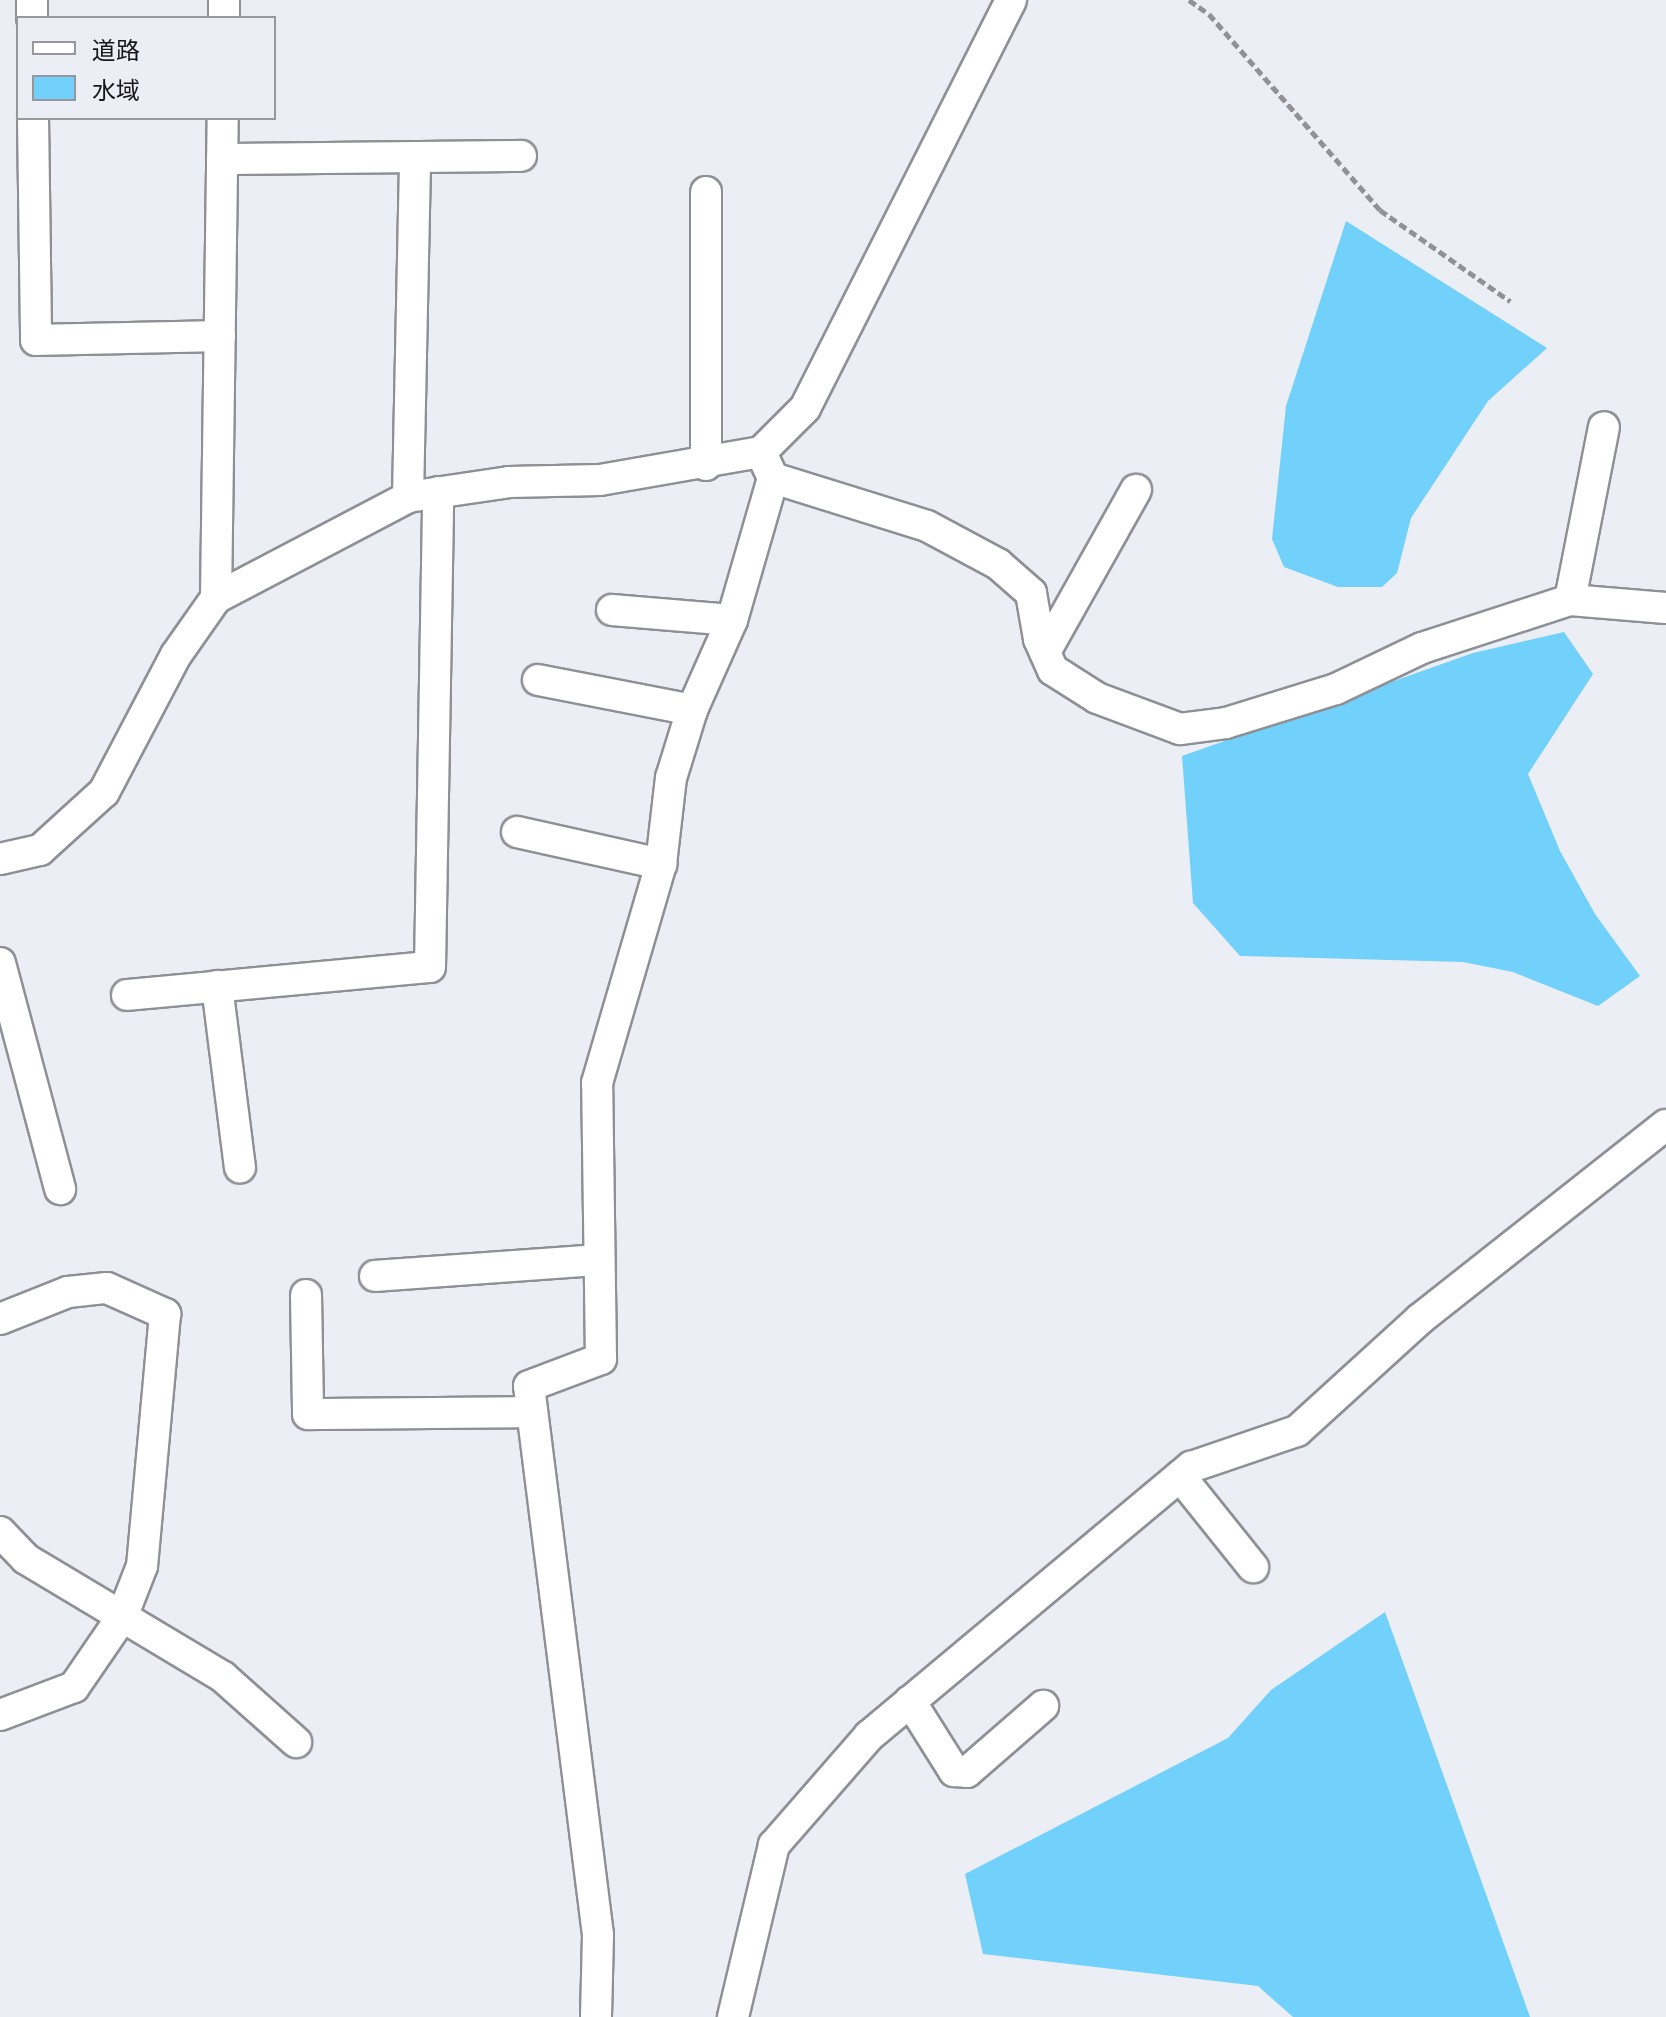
<!DOCTYPE html>
<html>
<head>
<meta charset="utf-8">
<style>
  body { margin:0 }
  #map { position:relative; width:1666px; height:2017px; overflow:hidden; background:#eceef5; font-family:Barlow,"Noto Sans JP",sans-serif }
  div>[style] { position:absolute }
  .water>* { inset:0; background:#71d1fa }
  .path>* { height:5px; margin-top:-2.5px; transform-origin:0; background:repeating-linear-gradient(90deg,#919298 0 8px,transparent 0 12px) }
  .roads { filter:drop-shadow(2px 0 #8e9096) drop-shadow(-2px 0 #8e9096) drop-shadow(0 2px #8e9096) drop-shadow(0 -2px #8e9096) }
  .minor>* { height:30px; margin:-15px; padding:0 15px; transform-origin:15px; border-radius:15px; background:#fff }
  span { translate:-50% -50%; white-space:nowrap; text-align:center; line-height:1.15; -webkit-text-stroke:6px #eceef5; paint-order:stroke }
  .legend { position:absolute; left:16px; top:16px; width:260px; height:104px; box-sizing:border-box; background:#eceef5; border:2px solid #97989d; margin:0; padding:10px 14px; list-style:none; font-size:24px; color:#17171a }
  .legend li { display:flex; align-items:center; gap:16px; height:40px }
  .legend b { width:40px; border:2px solid #97989d }
</style>
</head>
<body>
<div id="map">
  <div class="water">
    <i style="clip-path:polygon(1346px 221px,1547px 348px,1488px 401px,1411px 518px,1397px 573px,1382px 587px,1338px 587px,1284px 567px,1272px 539px,1286px 406px)"></i>
    <i style="clip-path:polygon(1564px 632px,1593px 674px,1528px 774px,1560px 851px,1595px 914px,1640px 976px,1598px 1006px,1513px 972px,1463px 962px,1240px 956px,1193px 903px,1182px 756px,1473px 653px)"></i>
    <i style="clip-path:polygon(1385px 1612px,1530px 2017px,1293px 2017px,1258px 1986px,983px 1954px,965px 1874px,1228px 1738px,1271px 1690px)"></i>
  </div>
  <div class="path">
    <i style="left:1189px;top:0;width:24px;rotate:35deg"></i>
    <i style="left:1209px;top:14px;width:260px;rotate:48.9deg"></i>
    <i style="left:1380px;top:210px;width:159px;rotate:35deg"></i>
  </div>
  <div class="roads">
    <div class="minor">
      <i style="left:32px;top:0;width:18px;rotate:90deg"></i>
      <i style="left:224px;top:18px;width:18px;rotate:-90deg"></i>
      <i style="left:33px;top:118px;width:222px;rotate:89.2deg"></i>
      <i style="left:36px;top:340px;width:184px;rotate:-1.2deg"></i>
      <i style="left:222px;top:159px;width:299px;rotate:-0.6deg"></i>
      <i style="left:706px;top:192px;width:273px;rotate:90deg"></i>
      <i style="left:773px;top:478px;width:161px;rotate:17.3deg"></i>
      <i style="left:927px;top:526px;width:81px;rotate:28.2deg"></i>
      <i style="left:998px;top:564px;width:44px;rotate:41.3deg"></i>
      <i style="left:1031px;top:593px;width:47px;rotate:80.1deg"></i>
      <i style="left:1039px;top:639px;width:34px;rotate:66deg"></i>
      <i style="left:1053px;top:670px;width:52px;rotate:32.5deg"></i>
      <i style="left:1097px;top:698px;width:89px;rotate:20.5deg"></i>
      <i style="left:1180px;top:729px;width:46px;rotate:-7.4deg"></i>
      <i style="left:1226px;top:723px;width:115px;rotate:-17.2deg"></i>
      <i style="left:1336px;top:689px;width:95px;rotate:-25.5deg"></i>
      <i style="left:1422px;top:648px;width:156px;rotate:-18deg"></i>
      <i style="left:1570px;top:600px;width:96px;rotate:4.8deg"></i>
      <i style="left:408px;top:497px;width:340px;rotate:-88.8deg"></i>
      <i style="left:216px;top:598px;width:480px;rotate:-89.2deg"></i>
      <i style="left:1570px;top:600px;width:176px;rotate:-78.9deg"></i>
      <i style="left:612px;top:610px;width:120px;rotate:4.8deg"></i>
      <i style="left:1045px;top:652px;width:186px;rotate:-60.7deg"></i>
      <i style="left:538px;top:680px;width:157px;rotate:11deg"></i>
      <i style="left:517px;top:832px;width:148px;rotate:12.5deg"></i>
      <i style="left:0;top:859px;width:41px;rotate:-12.7deg"></i>
      <i style="left:40px;top:850px;width:86px;rotate:-42.2deg"></i>
      <i style="left:104px;top:792px;width:155px;rotate:-62.3deg"></i>
      <i style="left:176px;top:655px;width:70px;rotate:-54.9deg"></i>
      <i style="left:216px;top:598px;width:217px;rotate:-27.7deg"></i>
      <i style="left:408px;top:497px;width:102px;rotate:-8.4deg"></i>
      <i style="left:509px;top:482px;width:91px;rotate:-1.3deg"></i>
      <i style="left:600px;top:480px;width:163px;rotate:-9.9deg"></i>
      <i style="left:761px;top:452px;width:62px;rotate:-45deg"></i>
      <i style="left:805px;top:408px;width:457px;rotate:-63.2deg"></i>
      <i style="left:0;top:963px;width:234px;rotate:75.1deg"></i>
      <i style="left:217px;top:986px;width:183px;rotate:82.8deg"></i>
      <i style="left:127px;top:995px;width:304px;rotate:-5.3deg"></i>
      <i style="left:430px;top:967px;width:475px;rotate:-89deg"></i>
      <i style="left:375px;top:1276px;width:224px;rotate:-4.1deg"></i>
      <i style="left:306px;top:1295px;width:119px;rotate:89deg"></i>
      <i style="left:308px;top:1414px;width:224px;rotate:-0.5deg"></i>
      <i style="left:0;top:1319px;width:73px;rotate:-21.7deg"></i>
      <i style="left:68px;top:1292px;width:39px;rotate:-6deg"></i>
      <i style="left:107px;top:1288px;width:64px;rotate:24.1deg"></i>
      <i style="left:165px;top:1314px;width:253px;rotate:95.2deg"></i>
      <i style="left:142px;top:1566px;width:55px;rotate:111.4deg"></i>
      <i style="left:122px;top:1617px;width:85px;rotate:124.4deg"></i>
      <i style="left:74px;top:1687px;width:79px;rotate:159.3deg"></i>
      <i style="left:1180px;top:1476px;width:117px;rotate:51.3deg"></i>
      <i style="left:0;top:1532px;width:37px;rotate:46deg"></i>
      <i style="left:26px;top:1559px;width:230px;rotate:30.9deg"></i>
      <i style="left:223px;top:1677px;width:98px;rotate:41.7deg"></i>
      <i style="left:910px;top:1701px;width:83px;rotate:57.8deg"></i>
      <i style="left:954px;top:1771px;width:13px;rotate:4deg"></i>
      <i style="left:967px;top:1772px;width:101px;rotate:-41deg"></i>
      <i style="left:596px;top:2017px;width:82px;rotate:-88.6deg"></i>
      <i style="left:598px;top:1935px;width:553px;rotate:-97.16deg"></i>
      <i style="left:529px;top:1386px;width:77px;rotate:-20.6deg"></i>
      <i style="left:601px;top:1359px;width:276px;rotate:-90.8deg"></i>
      <i style="left:597px;top:1083px;width:228px;rotate:-73.7deg"></i>
      <i style="left:661px;top:864px;width:87px;rotate:-83.4deg"></i>
      <i style="left:671px;top:778px;width:71px;rotate:-72.8deg"></i>
      <i style="left:692px;top:710px;width:98px;rotate:-66deg"></i>
      <i style="left:732px;top:620px;width:148px;rotate:-73.9deg"></i>
      <i style="left:773px;top:478px;width:29px;rotate:-115deg"></i>
      <i style="left:733px;top:2017px;width:177px;rotate:-76.6deg"></i>
      <i style="left:774px;top:1845px;width:145px;rotate:-48.9deg"></i>
      <i style="left:869px;top:1736px;width:420px;rotate:-39.9deg"></i>
      <i style="left:1191px;top:1467px;width:112px;rotate:-18.8deg"></i>
      <i style="left:1297px;top:1431px;width:166px;rotate:-42.3deg"></i>
      <i style="left:1420px;top:1319px;width:313px;rotate:-38.3deg"></i>
    </div>
  </div>
  <ul class="legend">
  <li><b style="height:10px;background:#fff"></b>道路</li>
  <li><b style="height:22px;background:#71d1fa"></b>水域</li>
  </ul>
</div>
</body>
</html>
